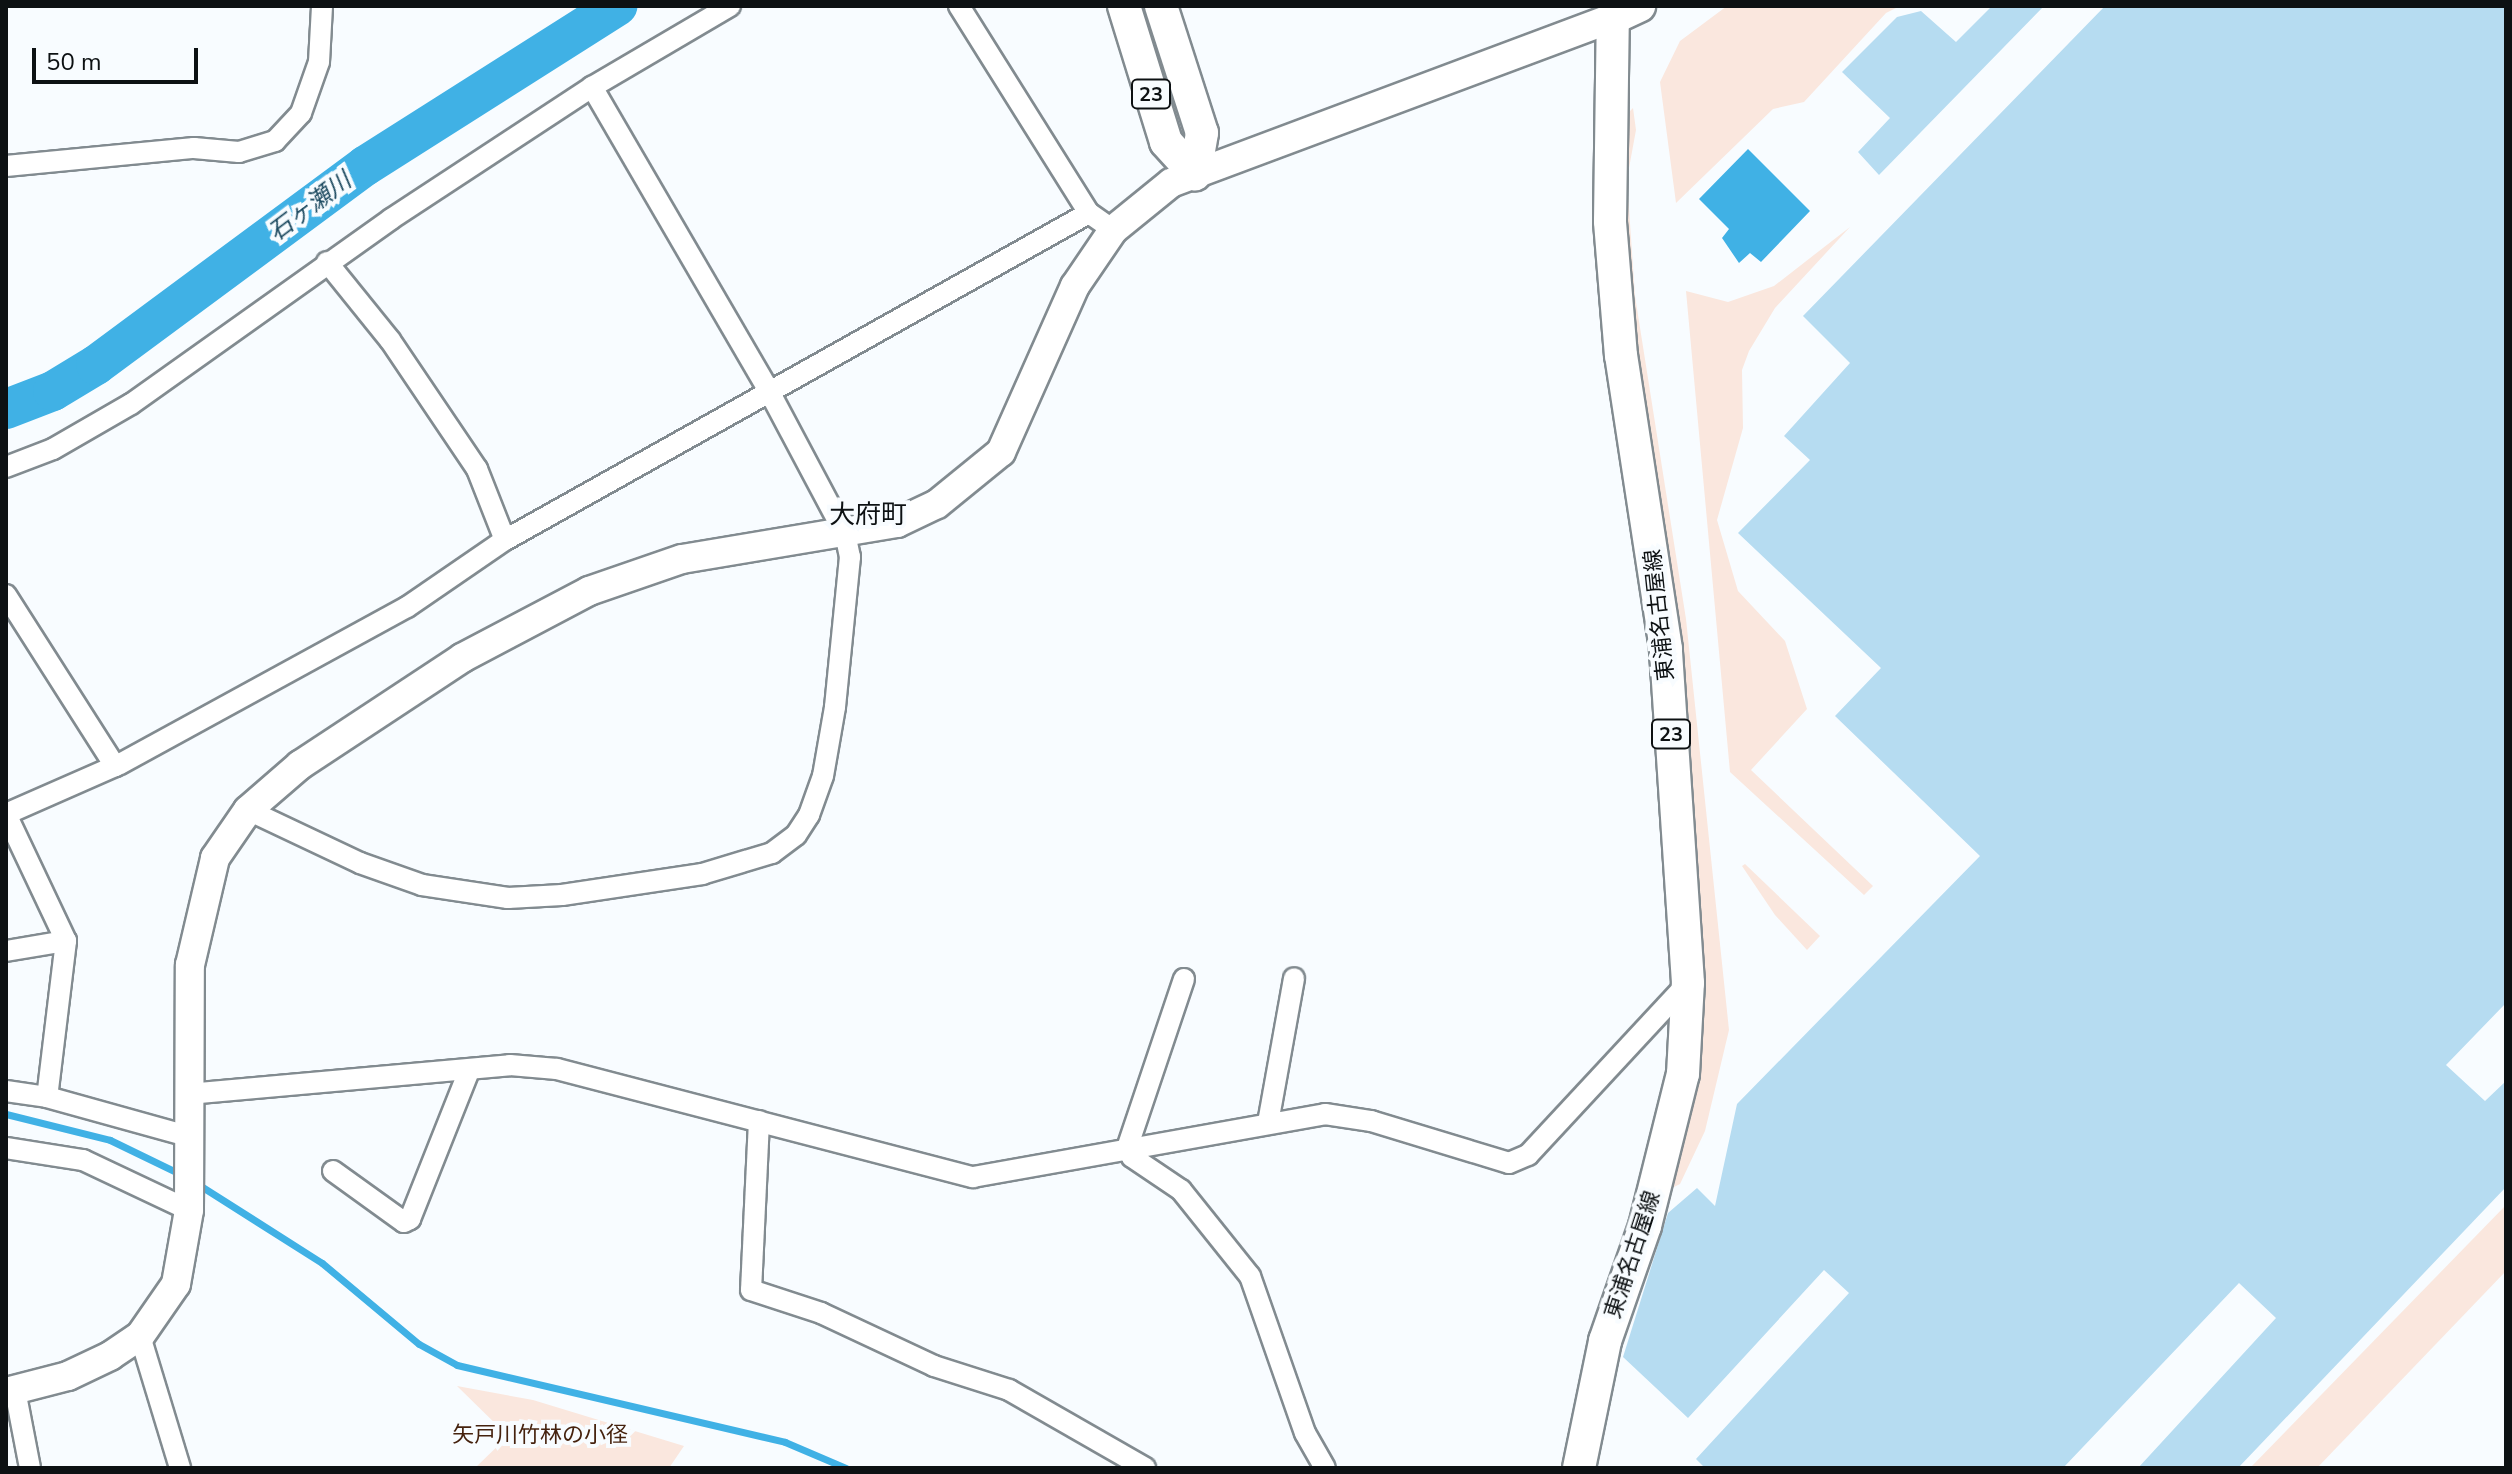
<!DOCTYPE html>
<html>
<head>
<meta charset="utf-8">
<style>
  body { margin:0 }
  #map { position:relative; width:2512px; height:1474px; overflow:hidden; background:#f8fcff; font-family:"Nunito Sans","Noto Sans JP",sans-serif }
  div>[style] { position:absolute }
  .green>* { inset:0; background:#fae7de }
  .water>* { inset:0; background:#40b1e5 }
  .stream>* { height:7px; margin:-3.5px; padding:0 3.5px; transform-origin:3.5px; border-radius:3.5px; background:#40b1e5 }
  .river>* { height:40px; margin:-20px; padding:0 20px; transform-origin:20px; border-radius:20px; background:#40b1e5 }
  .building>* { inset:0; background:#b6dcf1 }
  .roads { filter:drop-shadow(2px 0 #828b90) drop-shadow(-2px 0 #828b90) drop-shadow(0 2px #828b90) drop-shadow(0 -2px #828b90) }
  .street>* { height:20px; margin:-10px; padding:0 10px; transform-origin:10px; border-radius:10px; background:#fff }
  .secondary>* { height:28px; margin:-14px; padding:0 14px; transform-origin:14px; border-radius:14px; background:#fff }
  .primary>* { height:32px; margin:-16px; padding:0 16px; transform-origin:16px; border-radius:16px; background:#fff }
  span { translate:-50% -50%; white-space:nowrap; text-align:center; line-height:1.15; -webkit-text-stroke:8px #f8fcff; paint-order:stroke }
  .shield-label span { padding:2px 6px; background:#f8fcff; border:2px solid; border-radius:6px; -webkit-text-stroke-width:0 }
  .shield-label { font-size:20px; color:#0d1113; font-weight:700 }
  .street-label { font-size:22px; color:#0d1113 }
  .park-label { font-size:22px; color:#45220e }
  .water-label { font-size:24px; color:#1d4a60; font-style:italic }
  .quarter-label { font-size:26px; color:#0d1113 }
  .frame { position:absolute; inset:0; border:8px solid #0d1113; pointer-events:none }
  .scale { position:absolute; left:32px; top:48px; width:166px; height:36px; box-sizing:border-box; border:4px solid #0d1113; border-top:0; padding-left:10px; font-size:24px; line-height:28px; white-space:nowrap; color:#0d1113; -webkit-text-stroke:6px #f8fcff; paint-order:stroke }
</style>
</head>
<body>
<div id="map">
  <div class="green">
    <i style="clip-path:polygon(1727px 6px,1900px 6px,1886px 13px,1804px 102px,1773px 109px,1676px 203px,1660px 82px,1680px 41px)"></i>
    <i style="clip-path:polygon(1633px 108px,1636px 130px,1627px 179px,1635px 296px,1686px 619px,1729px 1030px,1705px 1131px,1680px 1184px,1664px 1192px,1686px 1110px,1627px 302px,1624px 117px)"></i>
    <i style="clip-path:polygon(1850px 227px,1775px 308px,1749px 351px,1742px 370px,1743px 428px,1717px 520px,1738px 591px,1785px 641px,1807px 709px,1751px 770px,1873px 886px,1864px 895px,1730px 772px,1686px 291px,1728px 302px,1774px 286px)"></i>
    <i style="clip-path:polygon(1745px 864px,1820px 936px,1807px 950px,1775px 915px,1742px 866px)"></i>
    <i style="clip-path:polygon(2506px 1205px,2506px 1271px,2317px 1468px,2250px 1468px)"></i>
    <i style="clip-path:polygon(457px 1386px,533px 1400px,684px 1446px,669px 1468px,475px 1468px,508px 1436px)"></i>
  </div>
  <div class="water">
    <i style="clip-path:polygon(1748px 149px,1810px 211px,1761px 262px,1750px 253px,1739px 263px,1722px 238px,1729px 229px,1699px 199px)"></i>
  </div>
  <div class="stream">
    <i style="left:6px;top:1114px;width:107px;rotate:14deg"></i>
    <i style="left:110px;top:1140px;width:80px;rotate:25.9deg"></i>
    <i style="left:196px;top:1183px;width:149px;rotate:32.4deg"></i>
    <i style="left:322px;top:1263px;width:126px;rotate:39.9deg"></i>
    <i style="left:419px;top:1344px;width:43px;rotate:28.9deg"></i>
    <i style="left:457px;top:1365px;width:337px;rotate:13.2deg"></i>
    <i style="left:785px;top:1442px;width:66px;rotate:23.1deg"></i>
  </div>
  <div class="river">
    <i style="left:6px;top:409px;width:50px;rotate:-21deg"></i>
    <i style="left:53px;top:391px;width:50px;rotate:-31.2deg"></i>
    <i style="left:96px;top:365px;width:335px;rotate:-36.5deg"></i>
    <i style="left:365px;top:166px;width:299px;rotate:-32.4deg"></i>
  </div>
  <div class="building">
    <i style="clip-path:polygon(1992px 6px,2044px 6px,1879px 175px,1858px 152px,1890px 118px,1842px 72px,1897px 17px,1921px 11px,1956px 42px)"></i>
    <i style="clip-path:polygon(2105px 6px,2506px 6px,2506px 1003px,2446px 1065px,2485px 1101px,2506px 1081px,2506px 1187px,2238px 1468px,2138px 1468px,2276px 1318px,2239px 1283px,2063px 1468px,1705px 1468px,1696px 1459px,1849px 1293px,1824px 1270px,1688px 1418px,1623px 1357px,1668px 1213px,1697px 1188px,1715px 1206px,1737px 1104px,1980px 856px,1835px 716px,1881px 668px,1738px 533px,1810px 460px,1784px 436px,1850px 363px,1803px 316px)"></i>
  </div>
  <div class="roads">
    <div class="street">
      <i style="left:959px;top:6px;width:244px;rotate:57.9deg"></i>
      <i style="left:1089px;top:213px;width:29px;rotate:35deg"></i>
      <i style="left:6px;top:166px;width:189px;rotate:-5.5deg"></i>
      <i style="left:194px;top:148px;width:45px;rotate:5.1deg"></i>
      <i style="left:239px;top:152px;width:38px;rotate:-17deg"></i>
      <i style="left:275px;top:141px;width:38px;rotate:-47deg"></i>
      <i style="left:301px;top:113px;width:54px;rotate:-70.6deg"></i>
      <i style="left:319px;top:62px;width:56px;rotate:-86.9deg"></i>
      <i style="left:327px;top:262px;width:100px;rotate:51.1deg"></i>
      <i style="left:390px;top:340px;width:156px;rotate:56deg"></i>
      <i style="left:477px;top:469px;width:76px;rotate:68.5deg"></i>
      <i style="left:6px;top:467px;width:50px;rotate:-21deg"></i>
      <i style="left:53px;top:449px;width:90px;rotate:-30deg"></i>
      <i style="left:131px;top:404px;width:319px;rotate:-35.4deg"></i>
      <i style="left:391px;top:219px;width:240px;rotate:-33.3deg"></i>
      <i style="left:592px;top:87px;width:160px;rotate:-30.4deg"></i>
      <i style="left:6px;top:595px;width:203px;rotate:57.5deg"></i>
      <i style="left:248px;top:810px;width:124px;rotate:25.3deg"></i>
      <i style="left:360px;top:863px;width:66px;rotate:19.5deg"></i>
      <i style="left:422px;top:885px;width:87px;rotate:8.6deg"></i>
      <i style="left:508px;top:898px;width:54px;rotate:-3.2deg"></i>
      <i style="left:562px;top:895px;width:142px;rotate:-8.5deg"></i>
      <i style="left:702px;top:874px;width:73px;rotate:-16.7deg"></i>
      <i style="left:772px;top:853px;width:30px;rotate:-37deg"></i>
      <i style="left:796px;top:835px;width:24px;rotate:-57deg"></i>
      <i style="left:809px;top:815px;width:41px;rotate:-70.3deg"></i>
      <i style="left:823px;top:776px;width:70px;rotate:-80.1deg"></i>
      <i style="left:835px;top:707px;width:151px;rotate:-84.3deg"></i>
      <i style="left:850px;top:557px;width:24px;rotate:-102deg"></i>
      <i style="left:845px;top:534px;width:162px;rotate:-118deg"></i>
      <i style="left:769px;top:391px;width:352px;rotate:-120.2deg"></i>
      <i style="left:6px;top:814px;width:124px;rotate:-23.7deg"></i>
      <i style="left:120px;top:764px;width:327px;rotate:-28.7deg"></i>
      <i style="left:407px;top:607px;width:119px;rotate:-34.4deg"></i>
      <i style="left:505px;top:540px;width:669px;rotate:-29.25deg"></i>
      <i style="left:6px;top:814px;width:140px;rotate:64.7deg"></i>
      <i style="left:66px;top:941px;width:157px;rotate:96.9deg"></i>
      <i style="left:6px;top:951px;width:61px;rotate:-9.5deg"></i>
      <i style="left:1184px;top:979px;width:178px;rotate:108.6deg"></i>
      <i style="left:1127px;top:1148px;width:10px;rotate:61deg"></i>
      <i style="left:1132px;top:1157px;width:59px;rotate:34deg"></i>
      <i style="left:1181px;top:1190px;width:110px;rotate:51.3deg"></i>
      <i style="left:1250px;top:1276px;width:166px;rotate:70.7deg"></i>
      <i style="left:1305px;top:1433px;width:40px;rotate:60.3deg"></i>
      <i style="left:6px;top:1091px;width:41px;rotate:8.3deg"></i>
      <i style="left:47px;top:1097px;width:149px;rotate:15.5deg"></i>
      <i style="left:188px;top:1094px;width:323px;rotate:-5.1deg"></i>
      <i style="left:510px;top:1065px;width:47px;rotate:4.9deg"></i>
      <i style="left:557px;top:1069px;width:430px;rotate:14.6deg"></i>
      <i style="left:973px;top:1177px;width:358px;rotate:-10.1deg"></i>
      <i style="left:1325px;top:1114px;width:47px;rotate:8.7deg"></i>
      <i style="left:1371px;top:1121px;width:144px;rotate:16.9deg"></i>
      <i style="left:1509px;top:1163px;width:21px;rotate:-23deg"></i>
      <i style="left:1528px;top:1155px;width:235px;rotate:-47.1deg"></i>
      <i style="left:759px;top:1121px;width:169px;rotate:92.7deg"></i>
      <i style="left:751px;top:1290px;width:74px;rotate:18.2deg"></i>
      <i style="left:821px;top:1313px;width:125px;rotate:25.1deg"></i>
      <i style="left:934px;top:1366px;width:79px;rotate:17.7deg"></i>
      <i style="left:1009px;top:1390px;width:157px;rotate:29.8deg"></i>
      <i style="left:1268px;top:1123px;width:147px;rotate:-79.8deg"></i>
      <i style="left:6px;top:1148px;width:78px;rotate:8.9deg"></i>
      <i style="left:83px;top:1160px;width:117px;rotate:25.3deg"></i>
      <i style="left:333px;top:1171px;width:87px;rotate:35.7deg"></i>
      <i style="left:404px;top:1222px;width:7px;rotate:-27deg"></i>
      <i style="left:410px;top:1219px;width:159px;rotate:-68.3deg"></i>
      <i style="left:140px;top:1336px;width:138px;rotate:73.1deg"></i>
      <i style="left:15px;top:1390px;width:79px;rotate:79.1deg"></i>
    </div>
    <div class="secondary">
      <i style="left:6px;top:1392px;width:64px;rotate:-14.5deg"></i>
      <i style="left:68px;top:1376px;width:47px;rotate:-25.5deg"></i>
      <i style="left:110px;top:1356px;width:36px;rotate:-34deg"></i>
      <i style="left:140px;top:1336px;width:63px;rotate:-55.3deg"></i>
      <i style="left:176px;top:1284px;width:75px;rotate:-80deg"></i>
      <i style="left:189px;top:1210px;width:245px;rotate:-89.8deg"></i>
      <i style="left:190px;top:965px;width:110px;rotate:-76.8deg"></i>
      <i style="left:215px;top:858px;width:58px;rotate:-55.5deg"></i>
      <i style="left:248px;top:810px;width:69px;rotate:-40.9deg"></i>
      <i style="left:300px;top:765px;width:194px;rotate:-33.4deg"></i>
      <i style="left:462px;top:658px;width:144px;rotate:-27.8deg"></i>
      <i style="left:589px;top:591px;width:98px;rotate:-19deg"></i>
      <i style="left:682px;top:559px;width:218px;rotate:-9.5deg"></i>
      <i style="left:897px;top:523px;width:44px;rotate:-25.4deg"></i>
      <i style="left:937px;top:504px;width:82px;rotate:-39.1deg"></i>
      <i style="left:1001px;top:452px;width:182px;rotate:-66deg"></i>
      <i style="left:1075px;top:286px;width:68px;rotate:-55.8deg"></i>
      <i style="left:1113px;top:230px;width:75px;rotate:-39deg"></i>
      <i style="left:1171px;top:183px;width:472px;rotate:-20.5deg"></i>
      <i style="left:1613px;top:18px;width:12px;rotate:-90deg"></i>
    </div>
    <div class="primary">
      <i style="left:1124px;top:6px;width:142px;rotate:72.8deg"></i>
      <i style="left:1166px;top:142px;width:43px;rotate:47.8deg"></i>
      <i style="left:1161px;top:6px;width:133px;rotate:72.1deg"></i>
      <i style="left:1202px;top:133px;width:42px;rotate:99.7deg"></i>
      <i style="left:1579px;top:1468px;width:130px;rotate:-78.4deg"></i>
      <i style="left:1605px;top:1341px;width:122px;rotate:-70.8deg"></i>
      <i style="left:1645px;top:1226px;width:157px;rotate:-76deg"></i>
      <i style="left:1683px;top:1074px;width:91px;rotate:-86.9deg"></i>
      <i style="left:1688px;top:983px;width:335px;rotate:-93.8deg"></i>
      <i style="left:1666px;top:649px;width:296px;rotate:-98.7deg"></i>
      <i style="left:1621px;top:356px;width:135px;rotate:-94.7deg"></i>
      <i style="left:1610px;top:221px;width:203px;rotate:-89.2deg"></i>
      <i style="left:1613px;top:18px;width:29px;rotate:-25deg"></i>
    </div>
  </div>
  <div class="shield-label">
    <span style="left:1151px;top:94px">23</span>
    <span style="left:1671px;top:734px">23</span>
  </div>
  <div class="street-label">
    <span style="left:1660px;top:615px;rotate:-96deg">東浦名古屋線</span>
    <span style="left:1633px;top:1255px;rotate:-72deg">東浦名古屋線</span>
  </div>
  <div class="park-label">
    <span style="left:540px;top:1436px">矢戸川竹林の小径</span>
  </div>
  <div class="water-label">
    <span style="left:310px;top:207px;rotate:-37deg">石ヶ瀬川</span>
  </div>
  <div class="quarter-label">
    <span style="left:868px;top:515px">大府町</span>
  </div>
  <div class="frame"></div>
  <div class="scale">50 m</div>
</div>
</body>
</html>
